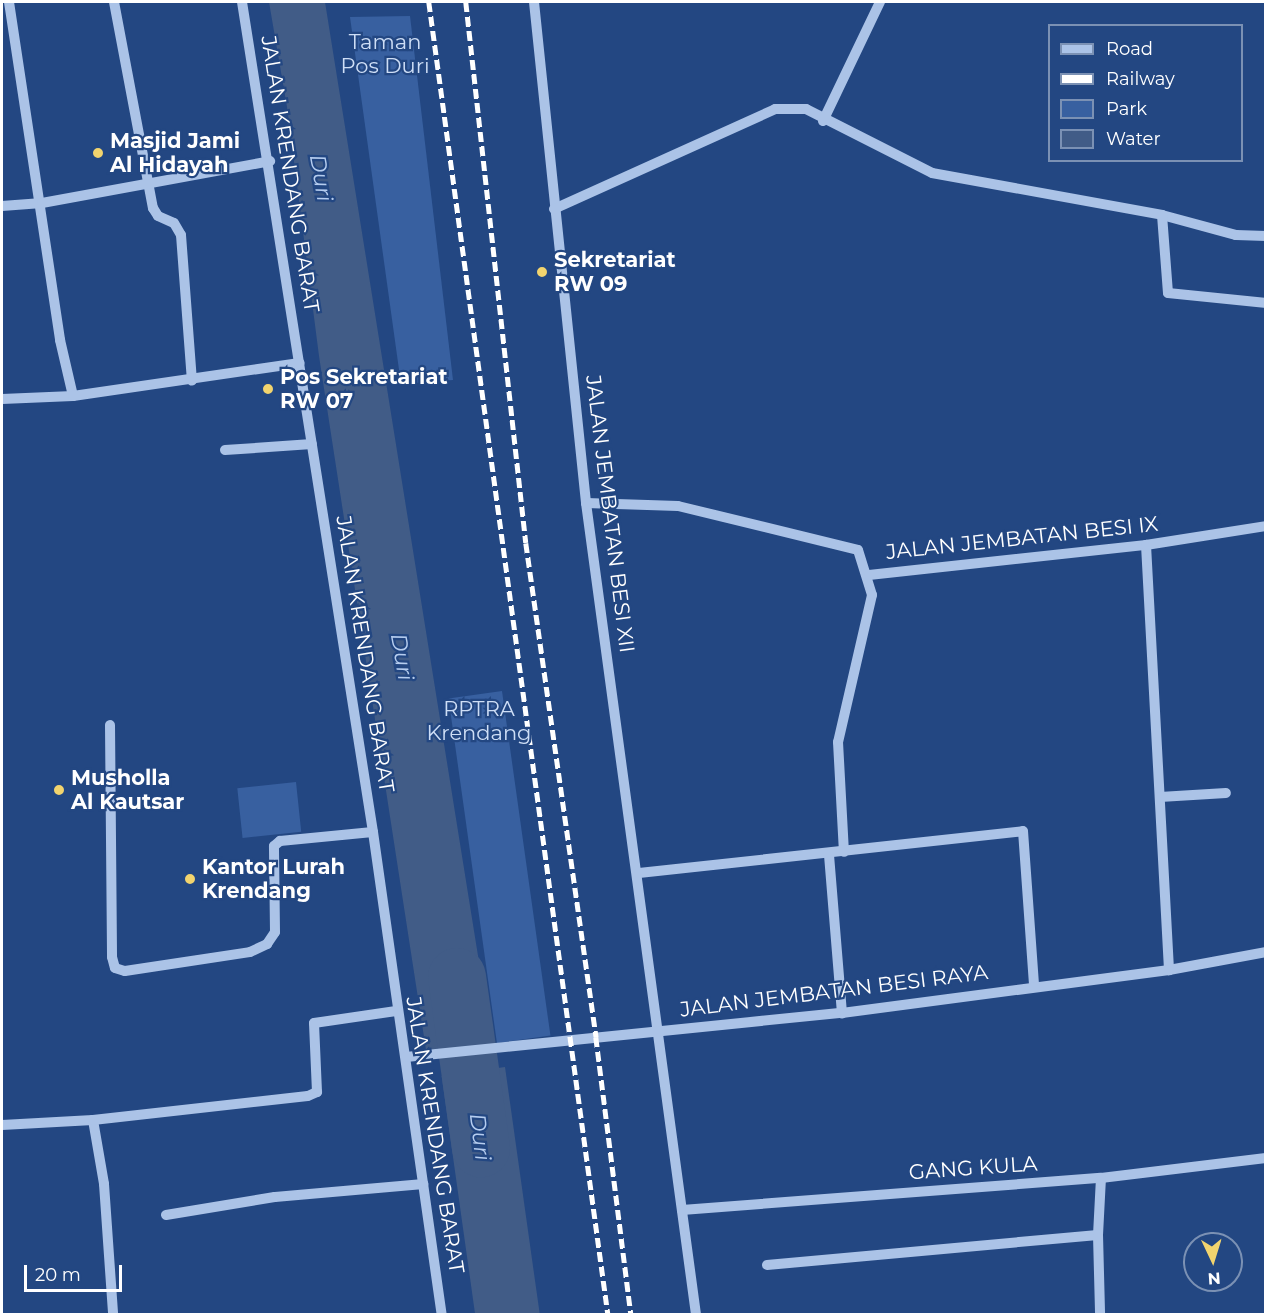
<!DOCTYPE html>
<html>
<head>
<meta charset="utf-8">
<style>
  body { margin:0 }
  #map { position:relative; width:1267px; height:1316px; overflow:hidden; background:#234782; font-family:Montserrat,sans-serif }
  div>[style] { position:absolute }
  .green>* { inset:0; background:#3860a0; transform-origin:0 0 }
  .water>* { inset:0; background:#415c87; transform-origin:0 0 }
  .river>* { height:58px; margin:-29px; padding:0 29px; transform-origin:29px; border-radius:29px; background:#415c87 }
  .minor>* { height:10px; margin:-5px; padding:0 5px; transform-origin:5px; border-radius:5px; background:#abc3e7 }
  .rail>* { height:4.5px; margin-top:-2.25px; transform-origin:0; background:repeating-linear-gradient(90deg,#fff 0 10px,transparent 0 14.5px) }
  .dots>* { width:16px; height:16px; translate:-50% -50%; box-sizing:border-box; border:3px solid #234782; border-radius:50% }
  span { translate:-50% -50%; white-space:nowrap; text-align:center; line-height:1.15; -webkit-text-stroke:4.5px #234782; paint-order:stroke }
  .park-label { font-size:21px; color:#cedef6 }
  .poi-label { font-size:21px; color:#fff; font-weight:700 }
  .left { translate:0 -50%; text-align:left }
  .street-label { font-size:21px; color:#fff }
  .water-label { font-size:22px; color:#b6cdef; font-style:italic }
  .frame { position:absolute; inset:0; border:3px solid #fff; pointer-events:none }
  .legend { position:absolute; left:1048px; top:24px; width:195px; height:138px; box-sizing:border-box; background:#234782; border:2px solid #7b91b4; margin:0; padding:8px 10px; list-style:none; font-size:18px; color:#fff }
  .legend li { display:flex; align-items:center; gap:12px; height:30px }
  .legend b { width:30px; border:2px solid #7b91b4 }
  .north { position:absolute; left:1183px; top:1232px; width:60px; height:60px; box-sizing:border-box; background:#234782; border:2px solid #7b91b4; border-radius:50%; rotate:176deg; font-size:16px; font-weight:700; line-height:24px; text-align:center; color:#fff }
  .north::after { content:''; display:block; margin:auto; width:21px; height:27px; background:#f2d46e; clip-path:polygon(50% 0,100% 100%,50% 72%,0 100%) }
  .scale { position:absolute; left:24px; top:1265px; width:98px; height:27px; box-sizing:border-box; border:3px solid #fff; border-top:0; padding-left:8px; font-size:18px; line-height:21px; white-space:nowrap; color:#fff; -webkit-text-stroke:4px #234782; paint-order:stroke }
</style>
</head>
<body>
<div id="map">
  <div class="green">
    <i style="clip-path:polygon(410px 16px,453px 380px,401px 384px,350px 17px)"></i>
    <i style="left:502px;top:691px;width:348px;height:54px;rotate:82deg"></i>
    <i style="left:296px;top:782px;width:50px;height:59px;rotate:84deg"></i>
  </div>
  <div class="water">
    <i style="clip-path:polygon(269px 2px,325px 2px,492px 1043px,426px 1050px,319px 356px,287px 107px)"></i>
    <i style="left:505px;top:1067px;width:249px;height:64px;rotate:82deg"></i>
  </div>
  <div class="river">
    <i style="left:457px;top:977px;width:173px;rotate:82deg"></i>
  </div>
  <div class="minor">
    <i style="left:9px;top:2px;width:342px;rotate:81.4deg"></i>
    <i style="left:60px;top:340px;width:57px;rotate:76.9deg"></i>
    <i style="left:114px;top:2px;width:210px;rotate:79.3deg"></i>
    <i style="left:153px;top:208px;width:9px;rotate:58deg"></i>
    <i style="left:158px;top:216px;width:17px;rotate:24deg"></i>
    <i style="left:174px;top:223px;width:14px;rotate:60deg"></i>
    <i style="left:181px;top:235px;width:146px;rotate:85.7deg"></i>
    <i style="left:242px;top:2px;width:840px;rotate:81.03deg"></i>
    <i style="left:373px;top:832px;width:487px;rotate:81.9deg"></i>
    <i style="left:534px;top:2px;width:504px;rotate:84.07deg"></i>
    <i style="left:586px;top:503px;width:818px;rotate:82.28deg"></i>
    <i style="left:823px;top:121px;width:132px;rotate:-64.4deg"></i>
    <i style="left:2px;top:206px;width:40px;rotate:-4.3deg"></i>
    <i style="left:42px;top:203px;width:232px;rotate:-10.4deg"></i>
    <i style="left:554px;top:209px;width:243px;rotate:-24.3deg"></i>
    <i style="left:775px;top:109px;width:31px"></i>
    <i style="left:806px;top:109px;width:141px;rotate:26.9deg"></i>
    <i style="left:932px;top:173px;width:234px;rotate:10.3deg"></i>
    <i style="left:1162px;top:215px;width:77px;rotate:15.1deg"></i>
    <i style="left:1236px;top:235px;width:30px;rotate:2deg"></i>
    <i style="left:1162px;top:215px;width:78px;rotate:85.6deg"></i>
    <i style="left:1168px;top:293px;width:99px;rotate:5.8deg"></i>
    <i style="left:2px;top:399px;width:71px;rotate:-2.4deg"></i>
    <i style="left:73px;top:396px;width:229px;rotate:-8.3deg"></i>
    <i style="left:225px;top:450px;width:87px;rotate:-3.9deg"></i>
    <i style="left:586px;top:503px;width:92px;rotate:1.9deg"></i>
    <i style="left:678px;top:506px;width:185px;rotate:13.7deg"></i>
    <i style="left:858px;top:550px;width:47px;rotate:72.7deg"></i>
    <i style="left:872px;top:595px;width:151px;rotate:103deg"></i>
    <i style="left:838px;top:742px;width:110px;rotate:86.9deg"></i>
    <i style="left:1146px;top:545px;width:426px;rotate:86.9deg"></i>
    <i style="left:869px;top:575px;width:279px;rotate:-6.2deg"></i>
    <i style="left:1146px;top:545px;width:121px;rotate:-9deg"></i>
    <i style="left:110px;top:725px;width:232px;rotate:89.5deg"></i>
    <i style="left:112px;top:957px;width:11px;rotate:75deg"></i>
    <i style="left:115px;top:968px;width:10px;rotate:17deg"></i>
    <i style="left:125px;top:971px;width:126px;rotate:-8.6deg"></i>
    <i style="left:250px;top:952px;width:19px;rotate:-25deg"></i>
    <i style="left:267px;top:944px;width:14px;rotate:-56deg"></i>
    <i style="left:275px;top:932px;width:86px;rotate:-90.7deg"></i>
    <i style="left:274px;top:846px;width:8px;rotate:-40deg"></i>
    <i style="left:280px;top:841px;width:93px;rotate:-5.5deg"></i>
    <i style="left:1160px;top:797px;width:66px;rotate:-3.5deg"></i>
    <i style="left:829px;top:855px;width:159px;rotate:85.3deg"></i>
    <i style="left:639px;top:873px;width:386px;rotate:-6.2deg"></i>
    <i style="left:1023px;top:831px;width:155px;rotate:85.9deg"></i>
    <i style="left:406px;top:1057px;width:438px;rotate:-5.8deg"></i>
    <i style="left:842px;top:1013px;width:330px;rotate:-7.5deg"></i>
    <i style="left:1169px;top:970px;width:99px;rotate:-10.5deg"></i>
    <i style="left:93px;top:1120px;width:65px;rotate:80.2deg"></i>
    <i style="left:104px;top:1184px;width:130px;rotate:86deg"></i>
    <i style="left:2px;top:1125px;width:91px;rotate:-3.1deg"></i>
    <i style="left:93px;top:1120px;width:216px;rotate:-6.4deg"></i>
    <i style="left:308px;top:1096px;width:10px;rotate:-24deg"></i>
    <i style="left:317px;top:1092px;width:69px;rotate:-92.5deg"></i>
    <i style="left:314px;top:1023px;width:83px;rotate:-8.3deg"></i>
    <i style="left:682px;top:1210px;width:420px;rotate:-4.4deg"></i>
    <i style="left:1101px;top:1178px;width:166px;rotate:-6.9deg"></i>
    <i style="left:166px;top:1215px;width:110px;rotate:-9.4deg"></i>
    <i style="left:275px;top:1197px;width:149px;rotate:-5deg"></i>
    <i style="left:1098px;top:1235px;width:57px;rotate:-87deg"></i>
    <i style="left:767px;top:1265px;width:332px;rotate:-5.2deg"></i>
    <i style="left:1098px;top:1235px;width:79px;rotate:88.5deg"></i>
  </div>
  <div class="rail">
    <i style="left:429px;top:2px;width:1324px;rotate:82.23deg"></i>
    <i style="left:466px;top:2px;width:544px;rotate:83.67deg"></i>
    <i style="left:526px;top:543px;width:499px;rotate:81.9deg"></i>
    <i style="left:596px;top:1037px;width:279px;rotate:82.8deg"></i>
  </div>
  <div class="dots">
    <i style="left:98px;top:153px;background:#f2d46e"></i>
    <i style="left:542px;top:272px;background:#f2d46e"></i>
    <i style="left:268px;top:389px;background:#f2d46e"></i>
    <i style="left:59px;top:790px;background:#f2d46e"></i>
    <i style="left:190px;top:879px;background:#f2d46e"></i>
  </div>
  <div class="park-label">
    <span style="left:385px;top:54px">Taman<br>Pos Duri</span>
    <span style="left:479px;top:721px">RPTRA<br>Krendang</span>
  </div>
  <div class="poi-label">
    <span class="left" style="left:110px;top:153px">Masjid Jami<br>Al Hidayah</span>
    <span class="left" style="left:554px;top:272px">Sekretariat<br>RW 09</span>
    <span class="left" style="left:280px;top:389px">Pos Sekretariat<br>RW 07</span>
    <span class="left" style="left:71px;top:790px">Musholla<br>Al Kautsar</span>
    <span class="left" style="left:202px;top:879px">Kantor Lurah<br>Krendang</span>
  </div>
  <div class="street-label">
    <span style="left:290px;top:174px;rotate:81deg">JALAN KRENDANG BARAT</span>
    <span style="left:610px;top:514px;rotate:83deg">JALAN JEMBATAN BESI XII</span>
    <span style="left:1022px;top:538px;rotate:-6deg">JALAN JEMBATAN BESI IX</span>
    <span style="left:365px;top:654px;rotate:81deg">JALAN KRENDANG BARAT</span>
    <span style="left:834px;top:991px;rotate:-7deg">JALAN JEMBATAN BESI RAYA</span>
    <span style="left:435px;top:1135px;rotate:81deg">JALAN KRENDANG BARAT</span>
    <span style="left:973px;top:1168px;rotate:-4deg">GANG KULA</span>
  </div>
  <div class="water-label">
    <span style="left:321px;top:178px;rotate:80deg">Duri</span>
    <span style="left:402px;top:657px;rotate:80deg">Duri</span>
    <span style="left:480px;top:1137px;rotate:83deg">Duri</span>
  </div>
  <div class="frame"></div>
  <ul class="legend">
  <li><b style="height:8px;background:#abc3e7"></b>Road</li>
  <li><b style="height:8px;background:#fff"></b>Railway</li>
  <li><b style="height:16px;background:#3860a0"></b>Park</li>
  <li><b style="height:16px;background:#415c87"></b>Water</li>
  </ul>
  <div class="north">N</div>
  <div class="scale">20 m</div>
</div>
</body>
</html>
